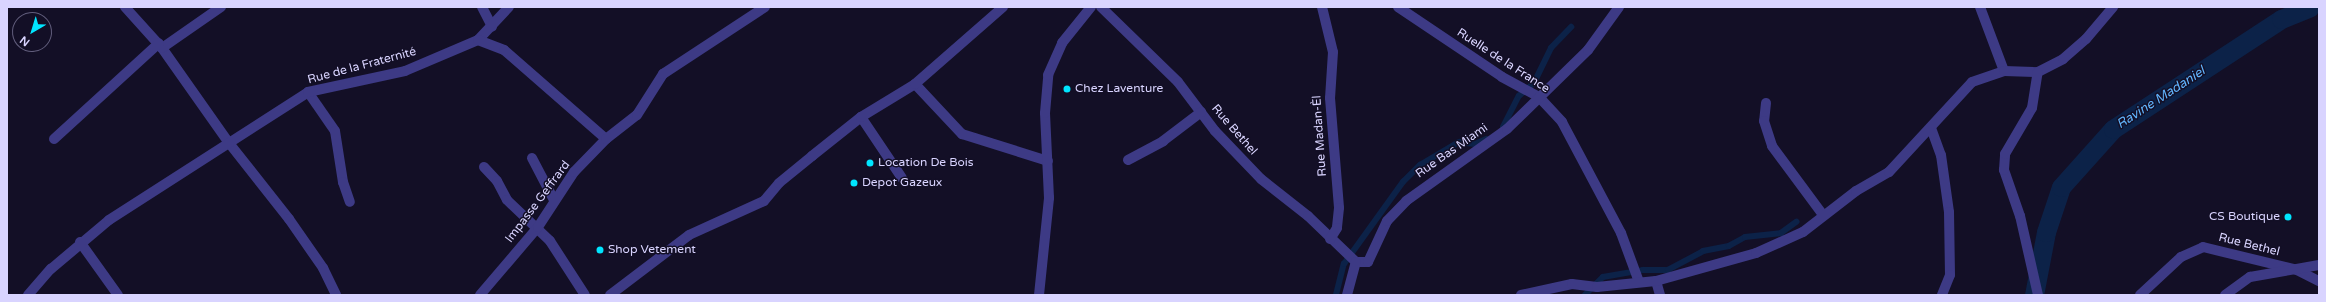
<!DOCTYPE html>
<html>
<head>
<meta charset="utf-8">
<style>
  body { margin:0 }
  #map { position:relative; width:2326px; height:302px; overflow:hidden; background:#130f26; font-family:"Varela Round",sans-serif }
  div>[style] { position:absolute }
  .stream>* { height:5.5px; margin:-2.75px; padding:0 2.75px; transform-origin:2.75px; border-radius:2.75px; background:#0c2248 }
  .canal>* { height:19px; margin:-9.5px; padding:0 9.5px; transform-origin:9.5px; border-radius:9.5px; background:#0c2248 }
  .minor>* { height:10px; margin:-5px; padding:0 5px; transform-origin:5px; border-radius:5px; background:#3d3a85 }
  .dots>* { width:11px; height:11px; translate:-50% -50%; box-sizing:border-box; border:2px solid #130f26; border-radius:50% }
  span { translate:-50% -50%; white-space:nowrap; text-align:center; line-height:1.15; -webkit-text-stroke:3px #130f26; paint-order:stroke }
  .street-label { font-size:12px; color:#d9d4ff }
  .poi-label { font-size:12px; color:#d9d4ff }
  .left { translate:0 -50%; text-align:left }
  .right { translate:-100% -50%; text-align:right }
  .water-label { font-size:13px; color:#62b6ff; font-style:italic }
  .frame { position:absolute; inset:0; border:8px solid #d9d4ff; pointer-events:none }
  .north { position:absolute; left:12px; top:12px; width:40px; height:40px; box-sizing:border-box; background:#130f26; border:1px solid #625e7d; border-radius:50%; rotate:218deg; font-size:11px; font-weight:700; line-height:16px; text-align:center; color:#d9d4ff }
  .north::after { content:''; display:block; margin:auto; width:14px; height:18px; background:#00e5ff; clip-path:polygon(50% 0,100% 100%,50% 72%,0 100%) }
</style>
</head>
<body>
<div id="map">
  <div class="stream">
    <i style="left:1503px;top:127px;width:35px;rotate:-63deg"></i>
    <i style="left:1519px;top:96px;width:20px;rotate:-41deg"></i>
    <i style="left:1534px;top:83px;width:39px;rotate:-64deg"></i>
    <i style="left:1551px;top:48px;width:29px;rotate:-46deg"></i>
    <i style="left:1336px;top:295px;width:32px;rotate:-76deg"></i>
    <i style="left:1344px;top:264px;width:101px;rotate:-54.3deg"></i>
    <i style="left:1403px;top:182px;width:24px;rotate:-45deg"></i>
    <i style="left:1420px;top:165px;width:45px;rotate:-30.5deg"></i>
    <i style="left:1459px;top:142px;width:16px;rotate:7deg"></i>
    <i style="left:1475px;top:144px;width:12px;rotate:-24deg"></i>
    <i style="left:1585px;top:295px;width:25px;rotate:-45deg"></i>
    <i style="left:1603px;top:277px;width:41px;rotate:-9.9deg"></i>
    <i style="left:1643px;top:270px;width:25px"></i>
    <i style="left:1668px;top:270px;width:40px;rotate:-28deg"></i>
    <i style="left:1703px;top:251px;width:26px;rotate:-11deg"></i>
    <i style="left:1729px;top:246px;width:18px;rotate:-29deg"></i>
    <i style="left:1745px;top:237px;width:36px;rotate:-6deg"></i>
    <i style="left:1781px;top:233px;width:19px;rotate:-36deg"></i>
  </div>
  <div class="canal">
    <i style="left:2034px;top:295px;width:64px;rotate:-79.2deg"></i>
    <i style="left:2046px;top:232px;width:47px;rotate:-71.6deg"></i>
    <i style="left:2061px;top:187px;width:78px;rotate:-48.1deg"></i>
    <i style="left:2113px;top:129px;width:201px;rotate:-33.2deg"></i>
    <i style="left:2281px;top:19px;width:31px;rotate:-22deg"></i>
  </div>
  <div class="minor">
    <i style="left:125px;top:7px;width:55px;rotate:47.9deg"></i>
    <i style="left:162px;top:48px;width:116px;rotate:54.8deg"></i>
    <i style="left:229px;top:143px;width:97px;rotate:51.7deg"></i>
    <i style="left:289px;top:219px;width:60px;rotate:55.2deg"></i>
    <i style="left:323px;top:268px;width:30px;rotate:64deg"></i>
    <i style="left:482px;top:7px;width:22px;rotate:63deg"></i>
    <i style="left:1101px;top:7px;width:107px;rotate:44.2deg"></i>
    <i style="left:1178px;top:82px;width:61px;rotate:52.9deg"></i>
    <i style="left:1215px;top:131px;width:66px;rotate:46.2deg"></i>
    <i style="left:1261px;top:179px;width:60px;rotate:38.2deg"></i>
    <i style="left:1308px;top:216px;width:66px;rotate:43.8deg"></i>
    <i style="left:1322px;top:7px;width:46px;rotate:76.3deg"></i>
    <i style="left:1333px;top:52px;width:46px;rotate:93.7deg"></i>
    <i style="left:1330px;top:98px;width:110px;rotate:85.3deg"></i>
    <i style="left:1339px;top:208px;width:20px;rotate:96deg"></i>
    <i style="left:1337px;top:228px;width:13px;rotate:122deg"></i>
    <i style="left:1398px;top:7px;width:125px;rotate:33.9deg"></i>
    <i style="left:1502px;top:77px;width:42px;rotate:28.4deg"></i>
    <i style="left:1539px;top:97px;width:34px;rotate:47deg"></i>
    <i style="left:1562px;top:122px;width:126px;rotate:62deg"></i>
    <i style="left:1621px;top:233px;width:52px;rotate:69.8deg"></i>
    <i style="left:1980px;top:7px;width:68px;rotate:69.4deg"></i>
    <i style="left:478px;top:40px;width:45px;rotate:-46.8deg"></i>
    <i style="left:162px;top:48px;width:72px;rotate:-34.8deg"></i>
    <i style="left:915px;top:84px;width:69px;rotate:46.8deg"></i>
    <i style="left:962px;top:134px;width:90px;rotate:17.4deg"></i>
    <i style="left:308px;top:92px;width:47px;rotate:55.3deg"></i>
    <i style="left:335px;top:131px;width:52px;rotate:81.1deg"></i>
    <i style="left:343px;top:182px;width:21px;rotate:71deg"></i>
    <i style="left:1766px;top:103px;width:18px;rotate:96deg"></i>
    <i style="left:1764px;top:121px;width:26px;rotate:72deg"></i>
    <i style="left:1772px;top:146px;width:86px;rotate:53.5deg"></i>
    <i style="left:861px;top:117px;width:73px;rotate:56.1deg"></i>
    <i style="left:1931px;top:128px;width:29px;rotate:70deg"></i>
    <i style="left:1941px;top:155px;width:58px;rotate:82deg"></i>
    <i style="left:1949px;top:212px;width:63px;rotate:89.1deg"></i>
    <i style="left:1950px;top:275px;width:22px;rotate:112deg"></i>
    <i style="left:54px;top:139px;width:142px;rotate:-42.4deg"></i>
    <i style="left:532px;top:158px;width:47px;rotate:62.4deg"></i>
    <i style="left:1128px;top:160px;width:40px;rotate:-28deg"></i>
    <i style="left:1163px;top:141px;width:48px;rotate:-37.3deg"></i>
    <i style="left:484px;top:167px;width:19px;rotate:47deg"></i>
    <i style="left:497px;top:181px;width:21px;rotate:62deg"></i>
    <i style="left:507px;top:200px;width:59px;rotate:43.6deg"></i>
    <i style="left:550px;top:241px;width:64px;rotate:57.1deg"></i>
    <i style="left:80px;top:242px;width:65px;rotate:54.4deg"></i>
    <i style="left:1356px;top:262px;width:12px"></i>
    <i style="left:1368px;top:262px;width:45px;rotate:-65.1deg"></i>
    <i style="left:1387px;top:221px;width:28px;rotate:-46deg"></i>
    <i style="left:1406px;top:201px;width:124px;rotate:-35.5deg"></i>
    <i style="left:1507px;top:129px;width:113px;rotate:-44.3deg"></i>
    <i style="left:1588px;top:50px;width:53px;rotate:-54.2deg"></i>
    <i style="left:1656px;top:281px;width:15px;rotate:74deg"></i>
    <i style="left:28px;top:295px;width:35px;rotate:-49deg"></i>
    <i style="left:51px;top:269px;width:76px;rotate:-40.2deg"></i>
    <i style="left:109px;top:220px;width:237px;rotate:-32.7deg"></i>
    <i style="left:308px;top:92px;width:99px;rotate:-12.2deg"></i>
    <i style="left:405px;top:71px;width:79px;rotate:-23deg"></i>
    <i style="left:478px;top:40px;width:28px;rotate:21deg"></i>
    <i style="left:504px;top:50px;width:135px;rotate:41.1deg"></i>
    <i style="left:480px;top:295px;width:89px;rotate:-49.5deg"></i>
    <i style="left:538px;top:227px;width:66px;rotate:-56.8deg"></i>
    <i style="left:574px;top:172px;width:46px;rotate:-45.9deg"></i>
    <i style="left:606px;top:139px;width:39px;rotate:-38deg"></i>
    <i style="left:637px;top:115px;width:49px;rotate:-57.6deg"></i>
    <i style="left:663px;top:74px;width:122px;rotate:-33.3deg"></i>
    <i style="left:610px;top:295px;width:99px;rotate:-37.2deg"></i>
    <i style="left:689px;top:235px;width:82px;rotate:-24.4deg"></i>
    <i style="left:764px;top:201px;width:23px;rotate:-50deg"></i>
    <i style="left:779px;top:183px;width:43px;rotate:-39.3deg"></i>
    <i style="left:812px;top:156px;width:63px;rotate:-38.5deg"></i>
    <i style="left:861px;top:117px;width:63px;rotate:-31.4deg"></i>
    <i style="left:915px;top:84px;width:117px;rotate:-41.2deg"></i>
    <i style="left:1039px;top:295px;width:98px;rotate:-84.1deg"></i>
    <i style="left:1049px;top:198px;width:85px;rotate:-92.7deg"></i>
    <i style="left:1045px;top:113px;width:38px;rotate:-85deg"></i>
    <i style="left:1048px;top:75px;width:35px;rotate:-66deg"></i>
    <i style="left:1062px;top:43px;width:46px;rotate:-51.1deg"></i>
    <i style="left:1347px;top:295px;width:34px;rotate:-75deg"></i>
    <i style="left:1521px;top:295px;width:52px;rotate:-12.2deg"></i>
    <i style="left:1572px;top:284px;width:25px;rotate:7deg"></i>
    <i style="left:1597px;top:287px;width:59px;rotate:-5.8deg"></i>
    <i style="left:1656px;top:281px;width:104px;rotate:-15.6deg"></i>
    <i style="left:1756px;top:253px;width:51px;rotate:-24.1deg"></i>
    <i style="left:1803px;top:232px;width:67px;rotate:-37.7deg"></i>
    <i style="left:1856px;top:191px;width:38px;rotate:-30deg"></i>
    <i style="left:1889px;top:172px;width:122px;rotate:-47.3deg"></i>
    <i style="left:1972px;top:82px;width:34px;rotate:-19deg"></i>
    <i style="left:2004px;top:71px;width:34px;rotate:2deg"></i>
    <i style="left:2038px;top:72px;width:28px;rotate:-27deg"></i>
    <i style="left:2063px;top:59px;width:30px;rotate:-41deg"></i>
    <i style="left:2086px;top:39px;width:42px;rotate:-49.8deg"></i>
    <i style="left:2038px;top:295px;width:81px;rotate:-102.8deg"></i>
    <i style="left:2020px;top:216px;width:49px;rotate:-109.2deg"></i>
    <i style="left:2004px;top:170px;width:16px;rotate:-86deg"></i>
    <i style="left:2005px;top:154px;width:53px;rotate:-59.6deg"></i>
    <i style="left:2032px;top:108px;width:36px;rotate:-81deg"></i>
    <i style="left:2140px;top:295px;width:56px;rotate:-42.8deg"></i>
    <i style="left:2181px;top:257px;width:24px;rotate:-24deg"></i>
    <i style="left:2203px;top:247px;width:97px;rotate:13.7deg"></i>
    <i style="left:2297px;top:270px;width:25px;rotate:27deg"></i>
    <i style="left:2225px;top:295px;width:31px;rotate:-36deg"></i>
    <i style="left:2250px;top:277px;width:70px;rotate:-9.9deg"></i>
  </div>
  <div class="dots">
    <i style="left:1067px;top:89px;background:#00e5ff"></i>
    <i style="left:870px;top:163px;background:#00e5ff"></i>
    <i style="left:854px;top:183px;background:#00e5ff"></i>
    <i style="left:2288px;top:217px;background:#00e5ff"></i>
    <i style="left:600px;top:250px;background:#00e5ff"></i>
  </div>
  <div class="street-label">
    <span style="left:1503px;top:61px;rotate:33deg">Ruelle de la France</span>
    <span style="left:362px;top:66px;rotate:-15deg">Rue de la Fraternité</span>
    <span style="left:1234px;top:130px;rotate:49deg">Rue Bethel</span>
    <span style="left:1320px;top:136px;rotate:-94deg">Rue Madan-Èl</span>
    <span style="left:1452px;top:151px;rotate:-35deg">Rue Bas Miami</span>
    <span style="left:538px;top:202px;rotate:-53deg">Impasse Geffrard</span>
    <span style="left:2249px;top:245px;rotate:14deg">Rue Bethel</span>
  </div>
  <div class="poi-label">
    <span class="left" style="left:1075px;top:89px">Chez Laventure</span>
    <span class="left" style="left:878px;top:163px">Location De Bois</span>
    <span class="left" style="left:862px;top:183px">Depot Gazeux</span>
    <span class="right" style="left:2280px;top:217px">CS Boutique</span>
    <span class="left" style="left:608px;top:250px">Shop Vetement</span>
  </div>
  <div class="water-label">
    <span style="left:2161px;top:98px;rotate:-33deg">Ravine Madaniel</span>
  </div>
  <div class="frame"></div>
  <div class="north">N</div>
</div>
</body>
</html>
